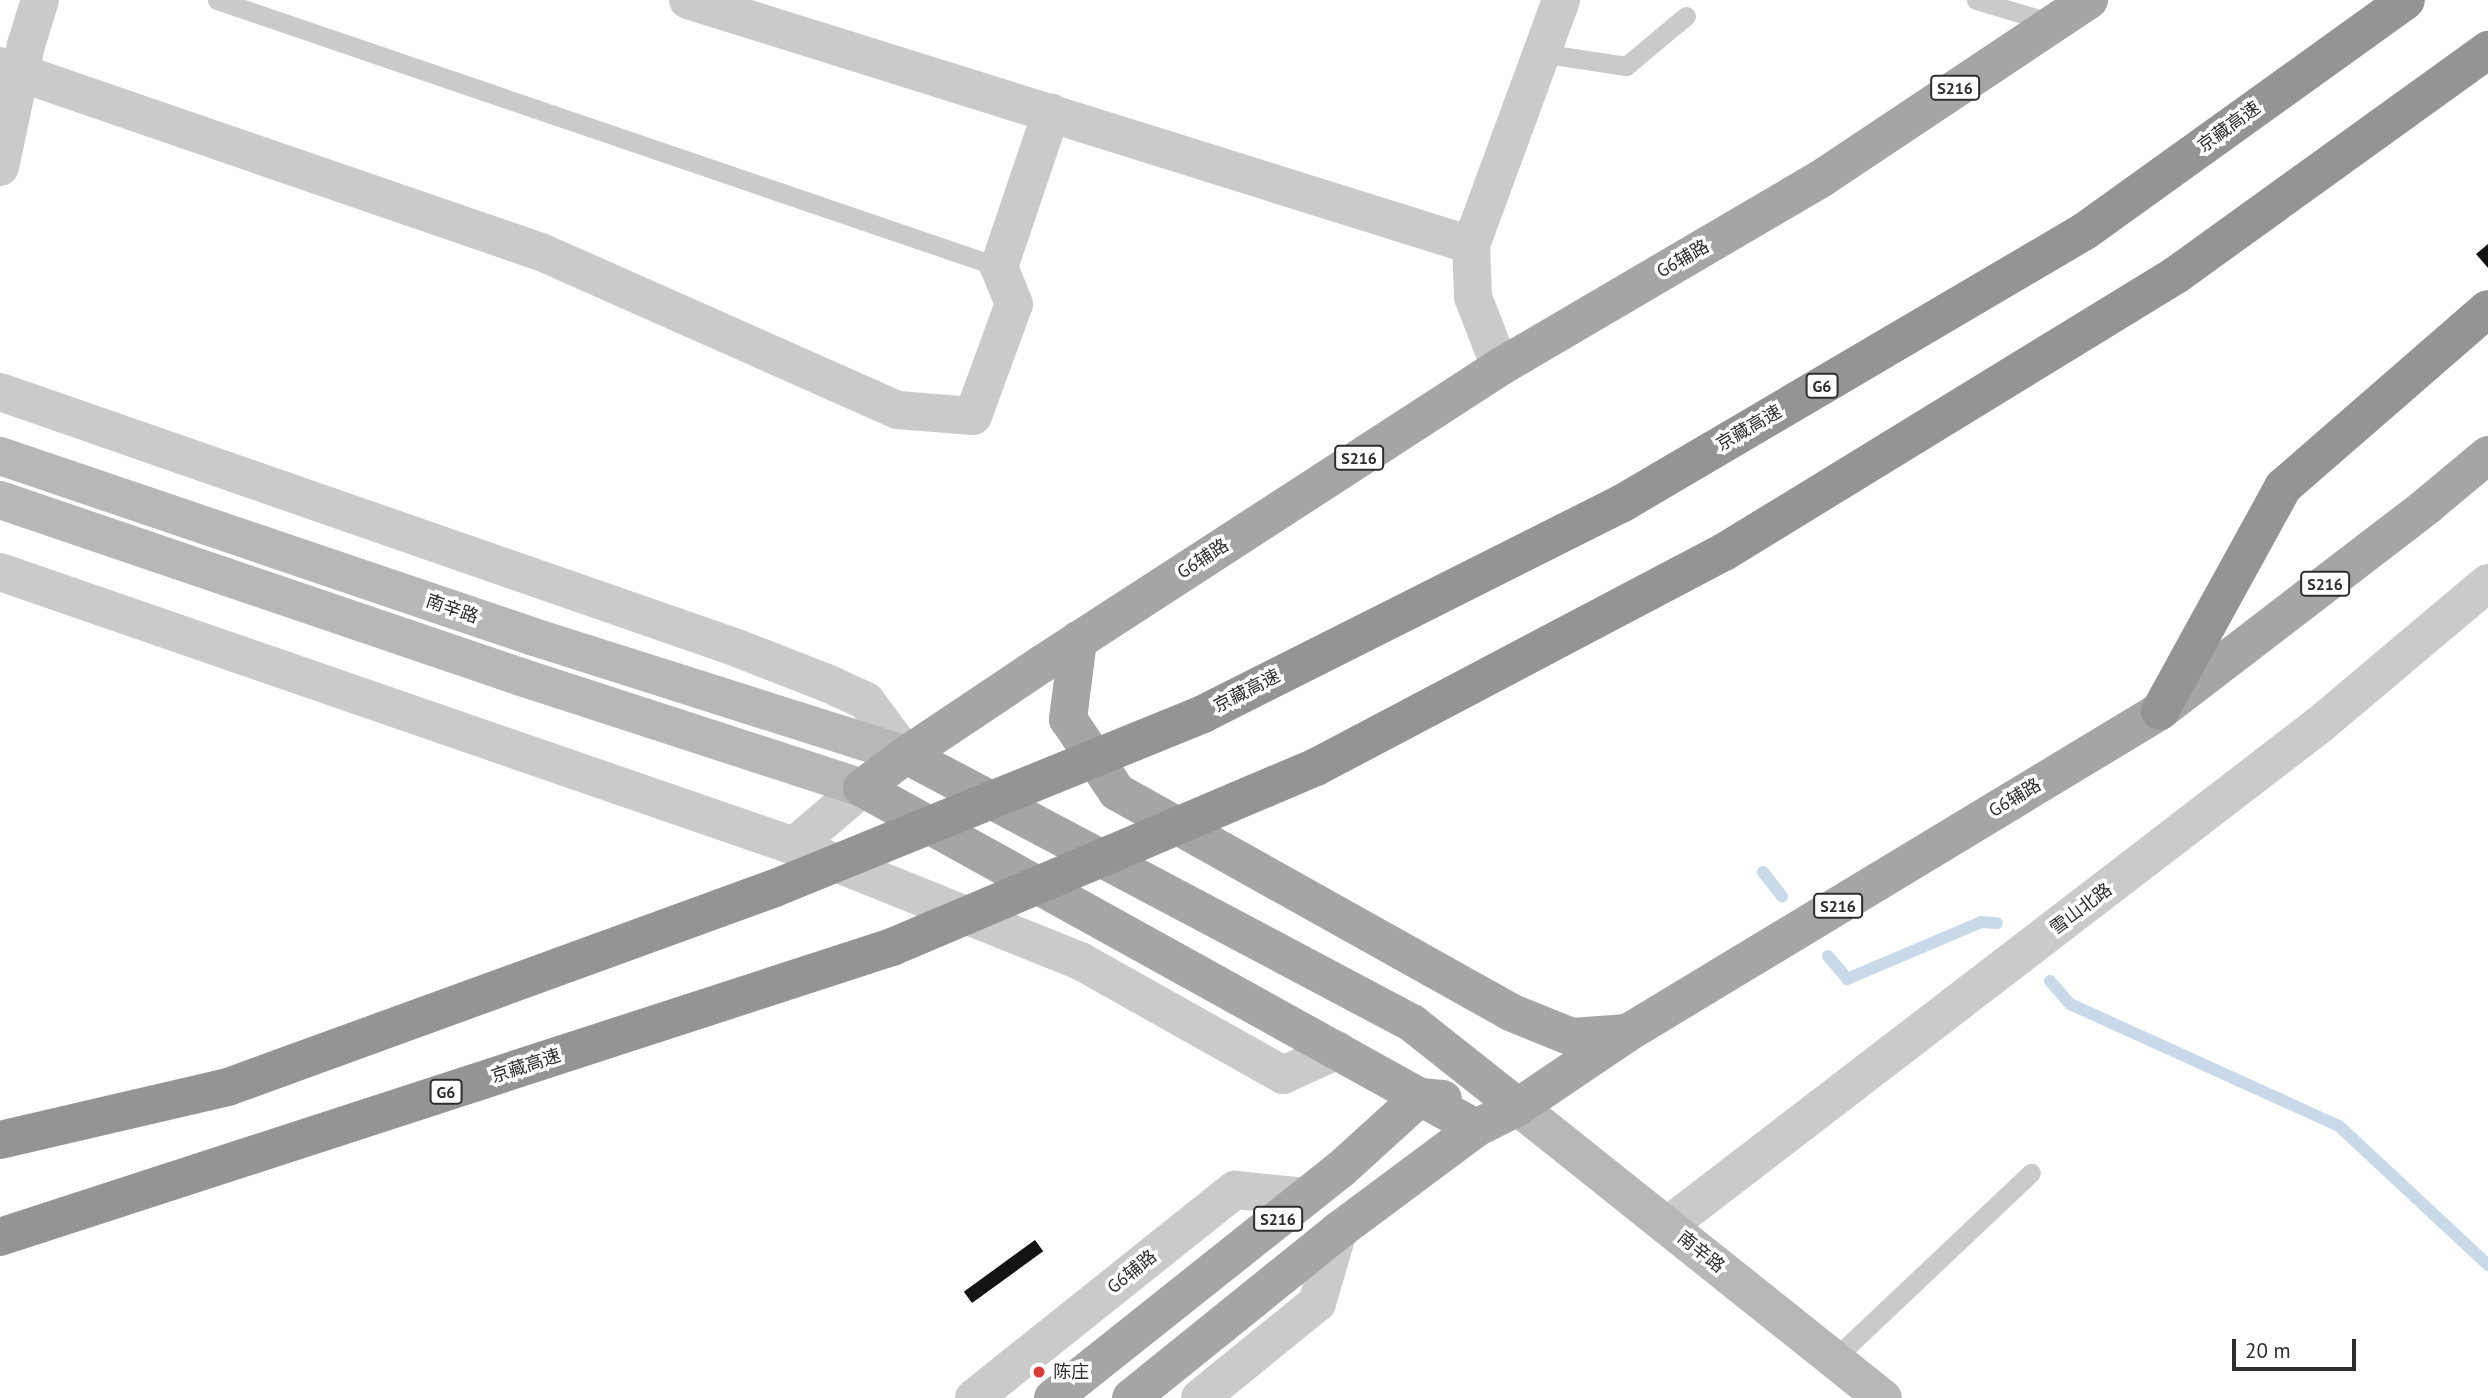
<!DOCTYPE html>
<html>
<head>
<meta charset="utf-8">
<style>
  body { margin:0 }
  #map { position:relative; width:2488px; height:1398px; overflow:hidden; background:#fff; font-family:"PT Sans","Noto Sans SC",sans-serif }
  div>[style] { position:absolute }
  .stream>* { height:12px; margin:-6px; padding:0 6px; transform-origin:6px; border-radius:6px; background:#c8d9e9 }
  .building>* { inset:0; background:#141414; transform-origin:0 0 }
  .service>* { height:19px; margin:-9.5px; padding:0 9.5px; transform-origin:9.5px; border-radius:9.5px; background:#cacaca }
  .minor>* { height:38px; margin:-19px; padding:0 19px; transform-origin:19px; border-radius:19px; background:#cacaca }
  .tertiary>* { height:38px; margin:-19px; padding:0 19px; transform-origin:19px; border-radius:19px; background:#cacaca }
  .secondary>* { height:38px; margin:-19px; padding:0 19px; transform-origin:19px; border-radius:19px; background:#b7b7b7 }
  .primary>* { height:38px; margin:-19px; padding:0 19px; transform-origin:19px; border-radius:19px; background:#a5a5a5 }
  .motorway>* { height:38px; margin:-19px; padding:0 19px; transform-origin:19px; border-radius:19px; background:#949494 }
  .motorway-bridge>* { height:38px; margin:-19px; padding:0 19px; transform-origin:19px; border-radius:19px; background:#949494 }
  .dots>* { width:19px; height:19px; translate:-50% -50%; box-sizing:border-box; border:4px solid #fff; border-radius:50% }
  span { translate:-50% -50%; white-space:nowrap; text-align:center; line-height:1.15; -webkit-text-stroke:7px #fff; paint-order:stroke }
  .shield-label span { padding:2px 5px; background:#fff; border:2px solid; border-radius:5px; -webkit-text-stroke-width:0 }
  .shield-label { font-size:16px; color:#2d2d2d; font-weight:700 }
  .street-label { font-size:18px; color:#2d2d2d }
  .poi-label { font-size:18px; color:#2d2d2d }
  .left { translate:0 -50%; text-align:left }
  .scale { position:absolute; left:2232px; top:1339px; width:124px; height:32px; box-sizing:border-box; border:4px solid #2d2d2d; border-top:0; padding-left:9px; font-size:21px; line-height:24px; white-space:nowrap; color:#2d2d2d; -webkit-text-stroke:5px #fff; paint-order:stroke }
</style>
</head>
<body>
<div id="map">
  <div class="stream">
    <i style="left:1763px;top:872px;width:31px;rotate:52deg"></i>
    <i style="left:1828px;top:956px;width:30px;rotate:50deg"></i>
    <i style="left:1847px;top:979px;width:146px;rotate:-23deg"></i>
    <i style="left:1981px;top:922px;width:16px;rotate:4deg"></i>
    <i style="left:2050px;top:981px;width:30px;rotate:49deg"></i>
    <i style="left:2070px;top:1004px;width:295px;rotate:24.4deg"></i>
    <i style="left:2339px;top:1126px;width:204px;rotate:43deg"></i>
  </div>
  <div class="building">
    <i style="clip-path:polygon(2488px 244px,2488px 268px,2476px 254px)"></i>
    <i style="left:1035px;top:1240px;width:14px;height:88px;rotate:54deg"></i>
  </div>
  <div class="service">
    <i style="left:217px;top:0;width:826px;rotate:18.85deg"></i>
    <i style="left:1976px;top:0;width:79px;rotate:16.8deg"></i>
    <i style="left:1540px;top:53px;width:87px;rotate:8.6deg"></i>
    <i style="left:1626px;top:66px;width:78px;rotate:-39.8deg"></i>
    <i style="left:1834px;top:1359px;width:271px;rotate:-43.4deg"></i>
  </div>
  <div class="minor">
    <i style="left:688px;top:0;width:820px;rotate:17.37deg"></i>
    <i style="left:0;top:66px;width:572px;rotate:18.97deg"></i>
    <i style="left:541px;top:252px;width:390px;rotate:23.9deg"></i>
    <i style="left:898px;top:410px;width:75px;rotate:4.6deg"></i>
    <i style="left:973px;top:416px;width:119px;rotate:-69.9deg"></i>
    <i style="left:1014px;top:304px;width:40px;rotate:-112deg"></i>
    <i style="left:999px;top:267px;width:163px;rotate:-71.3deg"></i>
    <i style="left:0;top:167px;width:125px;rotate:-78deg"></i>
    <i style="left:26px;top:45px;width:47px;rotate:-72.7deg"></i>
    <i style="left:1500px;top:367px;width:75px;rotate:-111.1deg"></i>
    <i style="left:1473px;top:297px;width:52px;rotate:-92.2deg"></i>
    <i style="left:1471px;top:245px;width:261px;rotate:-69.8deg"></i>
    <i style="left:0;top:392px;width:780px;rotate:19.15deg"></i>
    <i style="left:737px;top:648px;width:97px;rotate:21.3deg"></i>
    <i style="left:827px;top:683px;width:43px;rotate:24.8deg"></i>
    <i style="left:866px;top:701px;width:67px;rotate:53.5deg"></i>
    <i style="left:0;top:572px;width:840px;rotate:19.04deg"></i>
    <i style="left:794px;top:846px;width:310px;rotate:21.9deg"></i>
    <i style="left:1082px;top:962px;width:231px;rotate:29.3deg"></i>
    <i style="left:1283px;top:1075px;width:60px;rotate:-24.4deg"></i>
    <i style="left:794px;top:846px;width:89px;rotate:-40.5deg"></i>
  </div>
  <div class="tertiary">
    <i style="left:1667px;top:1226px;width:821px;rotate:-37.53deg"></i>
    <i style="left:2318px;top:726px;width:222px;rotate:-40.1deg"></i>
    <i style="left:974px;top:1398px;width:334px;rotate:-38.6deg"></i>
    <i style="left:1235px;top:1190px;width:71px;rotate:5.6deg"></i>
    <i style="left:1200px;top:1398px;width:151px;rotate:-39.1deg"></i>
    <i style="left:1317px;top:1303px;width:75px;rotate:-73.7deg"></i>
  </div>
  <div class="secondary">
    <i style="left:0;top:456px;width:564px;rotate:18.72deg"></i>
    <i style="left:534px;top:637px;width:390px;rotate:17.6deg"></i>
    <i style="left:0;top:500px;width:550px;rotate:18.76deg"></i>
    <i style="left:521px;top:677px;width:359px;rotate:18deg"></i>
    <i style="left:1518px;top:1107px;width:467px;rotate:38.6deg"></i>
  </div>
  <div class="primary">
    <i style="left:1078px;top:640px;width:80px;rotate:97.2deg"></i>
    <i style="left:1068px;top:719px;width:88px;rotate:56.1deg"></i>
    <i style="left:1117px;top:792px;width:450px;rotate:29.2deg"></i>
    <i style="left:1510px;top:1012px;width:67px;rotate:22deg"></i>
    <i style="left:1572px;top:1037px;width:55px;rotate:-4.2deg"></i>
    <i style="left:906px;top:755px;width:573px;rotate:27.91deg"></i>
    <i style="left:1412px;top:1023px;width:135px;rotate:38.4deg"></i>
    <i style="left:1476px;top:1128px;width:702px;rotate:-151.02deg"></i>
    <i style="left:862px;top:788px;width:55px;rotate:-36.9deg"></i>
    <i style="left:906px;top:755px;width:164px;rotate:-33.8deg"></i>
    <i style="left:1042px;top:664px;width:546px;rotate:-32.96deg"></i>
    <i style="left:1500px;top:367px;width:373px;rotate:-30.4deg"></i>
    <i style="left:1822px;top:178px;width:321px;rotate:-33.7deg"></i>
    <i style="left:1053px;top:1398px;width:368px;rotate:-38.5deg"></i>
    <i style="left:1341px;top:1169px;width:107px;rotate:-42.3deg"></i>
    <i style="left:1420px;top:1097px;width:23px;rotate:5deg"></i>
    <i style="left:1131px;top:1398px;width:266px;rotate:-38.9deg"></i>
    <i style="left:1338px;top:1231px;width:172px;rotate:-36.7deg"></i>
    <i style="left:1476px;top:1128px;width:47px;rotate:-26.6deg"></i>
    <i style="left:1518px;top:1107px;width:134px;rotate:-34deg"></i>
    <i style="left:1629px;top:1032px;width:620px;rotate:-31.15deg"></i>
    <i style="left:2160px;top:711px;width:338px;rotate:-37.5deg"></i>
    <i style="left:2428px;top:505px;width:78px;rotate:-39.8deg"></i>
  </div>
  <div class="motorway">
    <i style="left:2160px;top:711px;width:256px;rotate:-61.2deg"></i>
    <i style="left:2283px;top:487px;width:271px;rotate:-41deg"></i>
    <i style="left:1203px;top:714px;width:468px;rotate:-26.7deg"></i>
    <i style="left:1621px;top:504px;width:538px;rotate:-30.47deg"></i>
    <i style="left:2085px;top:231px;width:395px;rotate:-35.7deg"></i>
    <i style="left:1316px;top:767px;width:461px;rotate:-27.8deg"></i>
    <i style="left:1724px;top:552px;width:530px;rotate:-31.5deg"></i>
    <i style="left:2176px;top:275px;width:385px;rotate:-35.8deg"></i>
    <i style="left:0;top:1140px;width:234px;rotate:-13.1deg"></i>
    <i style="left:228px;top:1087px;width:582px;rotate:-19.99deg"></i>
    <i style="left:0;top:1237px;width:938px;rotate:-18.01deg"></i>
  </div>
  <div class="motorway-bridge">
    <i style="left:775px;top:888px;width:462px;rotate:-22.1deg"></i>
    <i style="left:892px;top:947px;width:461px;rotate:-23deg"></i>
  </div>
  <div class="dots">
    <i style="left:1039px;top:1372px;background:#dc3c37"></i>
  </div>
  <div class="shield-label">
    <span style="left:1955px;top:88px">S216</span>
    <span style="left:1822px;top:386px">G6</span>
    <span style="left:1359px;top:458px">S216</span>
    <span style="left:2325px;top:584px">S216</span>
    <span style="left:1838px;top:906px">S216</span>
    <span style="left:446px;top:1092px">G6</span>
    <span style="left:1278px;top:1219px">S216</span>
  </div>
  <div class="street-label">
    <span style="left:2229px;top:127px;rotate:-36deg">京藏高速</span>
    <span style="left:1683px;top:259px;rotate:-30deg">G6辅路</span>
    <span style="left:1749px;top:428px;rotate:-30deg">京藏高速</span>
    <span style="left:1203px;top:559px;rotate:-33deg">G6辅路</span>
    <span style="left:452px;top:609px;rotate:19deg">南辛路</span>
    <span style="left:1247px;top:691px;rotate:-27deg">京藏高速</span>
    <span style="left:2015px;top:798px;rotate:-31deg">G6辅路</span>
    <span style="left:2081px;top:909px;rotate:-37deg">雪山北路</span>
    <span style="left:526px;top:1066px;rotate:-18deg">京藏高速</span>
    <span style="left:1701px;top:1252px;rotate:39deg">南辛路</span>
    <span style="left:1132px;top:1272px;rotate:-39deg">G6辅路</span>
  </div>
  <div class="poi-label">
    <span class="left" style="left:1053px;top:1372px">陈庄</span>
  </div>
  <div class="scale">20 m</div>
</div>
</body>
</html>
